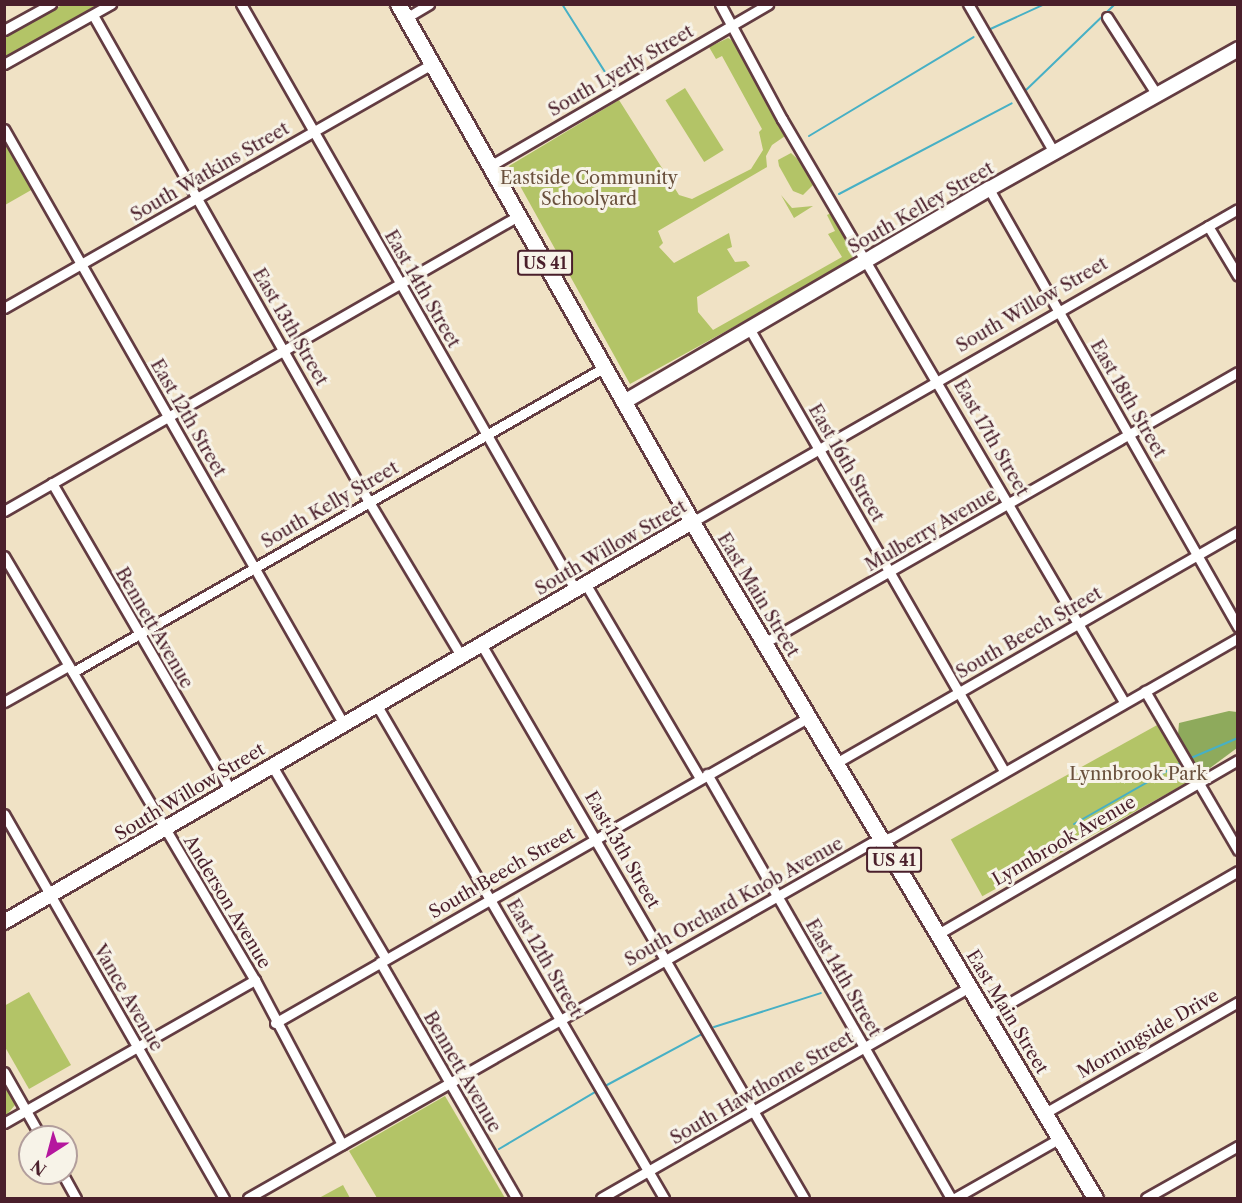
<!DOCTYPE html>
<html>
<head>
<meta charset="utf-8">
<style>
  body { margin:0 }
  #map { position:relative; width:1242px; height:1203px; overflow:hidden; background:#f0e2c5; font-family:"Libre Caslon Text",serif }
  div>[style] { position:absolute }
  .green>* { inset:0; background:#b3c467; transform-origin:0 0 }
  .forest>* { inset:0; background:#8eaa5c }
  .stream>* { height:2px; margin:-1px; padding:0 1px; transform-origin:1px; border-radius:1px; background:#47b0c5 }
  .roads { filter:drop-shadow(2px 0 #633c42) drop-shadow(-2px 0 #633c42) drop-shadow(0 2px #633c42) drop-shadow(0 -2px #633c42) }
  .minor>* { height:9px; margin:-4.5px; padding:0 4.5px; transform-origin:4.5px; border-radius:4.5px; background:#fff }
  .secondary>* { height:14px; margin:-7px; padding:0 7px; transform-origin:7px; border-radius:7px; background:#fff }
  .primary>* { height:15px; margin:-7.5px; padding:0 7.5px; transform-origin:7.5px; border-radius:7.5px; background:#fff }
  span { translate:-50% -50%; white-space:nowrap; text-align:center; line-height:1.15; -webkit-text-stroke:6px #f7f3e8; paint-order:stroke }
  .shield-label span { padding:2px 4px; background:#f7f3e8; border:2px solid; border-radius:4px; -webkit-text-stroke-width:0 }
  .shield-label { font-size:16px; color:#4a1f2b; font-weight:700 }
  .street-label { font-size:18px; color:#4a1f2b }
  .park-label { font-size:18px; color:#6a513d }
  .frame { position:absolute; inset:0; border:6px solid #4a1f2b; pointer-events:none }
  .north { position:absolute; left:18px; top:1125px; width:60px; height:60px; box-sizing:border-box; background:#f7f3e8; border:2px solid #b29e9c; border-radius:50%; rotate:216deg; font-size:16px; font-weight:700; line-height:24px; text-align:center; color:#4a1f2b }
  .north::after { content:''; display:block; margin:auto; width:21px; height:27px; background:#b5179e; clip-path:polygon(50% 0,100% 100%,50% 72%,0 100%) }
</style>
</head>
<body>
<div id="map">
  <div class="green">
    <i style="clip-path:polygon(62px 5px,101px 5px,5px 61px,5px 36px)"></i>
    <i style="clip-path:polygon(728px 38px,737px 43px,788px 134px,772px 145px,766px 156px,767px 167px,658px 231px,663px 243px,659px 247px,674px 263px,729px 233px,732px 247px,727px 249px,735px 262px,746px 261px,750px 266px,697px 297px,698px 312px,713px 330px,842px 257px,828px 234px,835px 231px,827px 215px,831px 213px,857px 259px,630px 384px,509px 166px,619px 100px,679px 195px,692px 199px,751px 169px,763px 150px,759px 132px,762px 129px,722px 56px,716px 59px,709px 47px)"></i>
    <i style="left:685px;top:88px;width:73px;height:23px;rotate:58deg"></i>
    <i style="clip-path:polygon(5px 139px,33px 189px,5px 205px,4px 205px)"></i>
    <i style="clip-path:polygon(791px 153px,803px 164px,813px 185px,803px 195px,793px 191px,779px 166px,778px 160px)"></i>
    <i style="clip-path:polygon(781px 195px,792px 208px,813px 206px,794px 218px)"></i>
    <i style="left:1159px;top:724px;width:65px;height:238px;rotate:61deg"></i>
    <i style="clip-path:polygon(29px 992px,71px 1065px,29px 1089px,5px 1047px,4px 1006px)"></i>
    <i style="clip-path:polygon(5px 1086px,15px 1105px,5px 1117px,4px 1117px)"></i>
    <i style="clip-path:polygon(445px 1096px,505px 1198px,377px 1198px,349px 1151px)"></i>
    <i style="clip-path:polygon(343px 1185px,350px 1198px,319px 1198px)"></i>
  </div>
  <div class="forest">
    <i style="clip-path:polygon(1229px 711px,1237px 712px,1237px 748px,1206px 771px,1196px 769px,1178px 735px,1179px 723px)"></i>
  </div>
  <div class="stream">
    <i style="left:410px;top:4px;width:1px"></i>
    <i style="left:562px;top:4px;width:93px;rotate:57.7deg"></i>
    <i style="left:986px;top:31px;width:65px;rotate:-24.6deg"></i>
    <i style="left:1024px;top:92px;width:127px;rotate:-44deg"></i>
    <i style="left:809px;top:136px;width:192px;rotate:-31deg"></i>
    <i style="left:839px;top:194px;width:195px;rotate:-27.7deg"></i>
    <i style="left:1191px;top:758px;width:51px;rotate:-23.1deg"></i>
    <i style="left:1074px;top:824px;width:121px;rotate:-29.7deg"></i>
    <i style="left:714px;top:1027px;width:112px;rotate:-17.6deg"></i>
    <i style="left:607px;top:1085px;width:108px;rotate:-28.2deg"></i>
    <i style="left:499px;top:1149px;width:112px;rotate:-30.7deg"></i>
  </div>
  <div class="roads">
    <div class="minor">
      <i style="left:241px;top:4px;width:674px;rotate:60.28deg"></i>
      <i style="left:720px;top:4px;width:131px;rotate:61.7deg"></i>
      <i style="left:782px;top:119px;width:676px;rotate:59.6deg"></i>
      <i style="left:968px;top:4px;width:173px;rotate:59.9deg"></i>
      <i style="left:93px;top:15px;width:560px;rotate:60.46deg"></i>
      <i style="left:369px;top:502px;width:177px;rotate:59.1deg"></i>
      <i style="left:1107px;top:17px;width:93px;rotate:57.3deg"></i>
      <i style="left:406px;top:18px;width:27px;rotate:-31deg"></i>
      <i style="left:4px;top:30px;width:54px;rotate:-29deg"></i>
      <i style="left:4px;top:64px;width:123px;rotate:-29.3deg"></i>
      <i style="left:4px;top:129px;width:684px;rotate:60.29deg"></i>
      <i style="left:490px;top:166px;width:322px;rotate:-30.2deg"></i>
      <i style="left:989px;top:189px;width:504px;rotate:60.38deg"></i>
      <i style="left:1208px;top:226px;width:58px;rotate:59deg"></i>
      <i style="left:4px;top:308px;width:493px;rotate:-29.7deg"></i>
      <i style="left:749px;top:328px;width:511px;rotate:60.07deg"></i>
      <i style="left:52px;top:483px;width:354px;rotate:59.8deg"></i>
      <i style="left:4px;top:511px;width:593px;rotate:-29.85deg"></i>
      <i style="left:692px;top:522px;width:629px;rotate:-29.82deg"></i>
      <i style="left:4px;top:556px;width:493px;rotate:59.4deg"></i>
      <i style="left:255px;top:980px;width:186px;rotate:62.1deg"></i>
      <i style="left:585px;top:583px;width:226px;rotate:59.5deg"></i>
      <i style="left:764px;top:643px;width:546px;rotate:-29.76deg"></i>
      <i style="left:481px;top:644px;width:641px;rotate:59.76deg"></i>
      <i style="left:73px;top:672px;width:613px;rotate:-29.83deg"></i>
      <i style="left:1145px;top:691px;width:184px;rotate:59.7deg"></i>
      <i style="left:4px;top:702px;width:73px;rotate:-29.4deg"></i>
      <i style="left:376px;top:704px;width:572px;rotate:59.76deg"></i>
      <i style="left:836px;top:763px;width:464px;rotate:-29.9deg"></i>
      <i style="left:271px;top:764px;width:226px;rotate:59.5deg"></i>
      <i style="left:707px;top:774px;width:489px;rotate:60.1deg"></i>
      <i style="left:4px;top:814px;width:443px;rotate:60.2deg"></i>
      <i style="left:938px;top:934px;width:347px;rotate:-30.1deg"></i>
      <i style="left:380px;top:962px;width:272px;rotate:60deg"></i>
      <i style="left:987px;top:1016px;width:290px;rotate:-30deg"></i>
      <i style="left:275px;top:1023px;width:615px;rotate:-29.81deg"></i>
      <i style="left:4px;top:1072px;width:75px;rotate:60.4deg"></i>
      <i style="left:1045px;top:1113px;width:223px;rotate:-29.9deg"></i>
      <i style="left:4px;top:1123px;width:289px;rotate:-29.7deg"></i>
      <i style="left:62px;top:1173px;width:29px;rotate:61deg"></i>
      <i style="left:248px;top:1198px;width:717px;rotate:-29.68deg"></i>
      <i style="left:871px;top:843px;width:22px;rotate:-16deg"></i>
      <i style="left:892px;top:837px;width:399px;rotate:-29.9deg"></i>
      <i style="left:601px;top:1198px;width:424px;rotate:-29.8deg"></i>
      <i style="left:955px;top:1198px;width:121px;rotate:-29.7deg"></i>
      <i style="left:1146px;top:1198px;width:106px;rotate:-29.5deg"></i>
    </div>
    <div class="secondary">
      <i style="left:624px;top:402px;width:423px;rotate:-30.3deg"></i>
      <i style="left:989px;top:189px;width:286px;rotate:-29.3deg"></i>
      <i style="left:4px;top:922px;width:796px;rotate:-30.17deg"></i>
    </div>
    <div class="primary">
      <i style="left:398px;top:4px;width:596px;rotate:60.42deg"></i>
      <i style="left:692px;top:522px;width:787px;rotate:59.2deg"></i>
    </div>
  </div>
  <div class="shield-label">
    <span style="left:545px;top:263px">US 41</span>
    <span style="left:894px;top:860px">US 41</span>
  </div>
  <div class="street-label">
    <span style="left:621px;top:71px;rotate:-30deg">South Lyerly Street</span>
    <span style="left:210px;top:172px;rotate:-30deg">South Watkins Street</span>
    <span style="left:921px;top:208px;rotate:-30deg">South Kelley Street</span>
    <span style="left:422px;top:289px;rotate:60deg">East 14th Street</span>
    <span style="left:1032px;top:305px;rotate:-30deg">South Willow Street</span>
    <span style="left:290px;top:327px;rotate:60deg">East 13th Street</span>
    <span style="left:1128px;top:399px;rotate:60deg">East 18th Street</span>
    <span style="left:188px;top:418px;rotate:60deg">East 12th Street</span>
    <span style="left:991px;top:438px;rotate:60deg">East 17th Street</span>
    <span style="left:846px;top:463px;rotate:60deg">East 16th Street</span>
    <span style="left:330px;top:505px;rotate:-30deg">South Kelly Street</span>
    <span style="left:931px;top:530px;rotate:-30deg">Mulberry Avenue</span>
    <span style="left:611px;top:548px;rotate:-30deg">South Willow Street</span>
    <span style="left:758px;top:595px;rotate:59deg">East Main Street</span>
    <span style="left:154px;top:628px;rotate:60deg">Bennett Avenue</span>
    <span style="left:1029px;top:633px;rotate:-30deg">South Beech Street</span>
    <span style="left:190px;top:792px;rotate:-31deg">South Willow Street</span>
    <span style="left:1064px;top:841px;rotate:-30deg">Lynnbrook Avenue</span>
    <span style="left:622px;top:850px;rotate:60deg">East 13th Street</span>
    <span style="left:502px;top:873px;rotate:-30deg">South Beech Street</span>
    <span style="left:227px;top:902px;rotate:59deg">Anderson Avenue</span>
    <span style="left:734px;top:902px;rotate:-29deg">South Orchard Knob Avenue</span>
    <span style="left:544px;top:958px;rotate:60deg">East 12th Street</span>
    <span style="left:843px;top:978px;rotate:60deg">East 14th Street</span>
    <span style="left:128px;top:998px;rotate:60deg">Vance Avenue</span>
    <span style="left:1007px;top:1012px;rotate:59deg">East Main Street</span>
    <span style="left:1148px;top:1034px;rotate:-30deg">Morningside Drive</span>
    <span style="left:462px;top:1072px;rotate:60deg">Bennett Avenue</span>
    <span style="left:762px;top:1088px;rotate:-30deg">South Hawthorne Street</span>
  </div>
  <div class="park-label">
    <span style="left:589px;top:189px">Eastside Community<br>Schoolyard</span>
    <span style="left:1138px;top:774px">Lynnbrook Park</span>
  </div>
  <div class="frame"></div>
  <div class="north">N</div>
</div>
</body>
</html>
